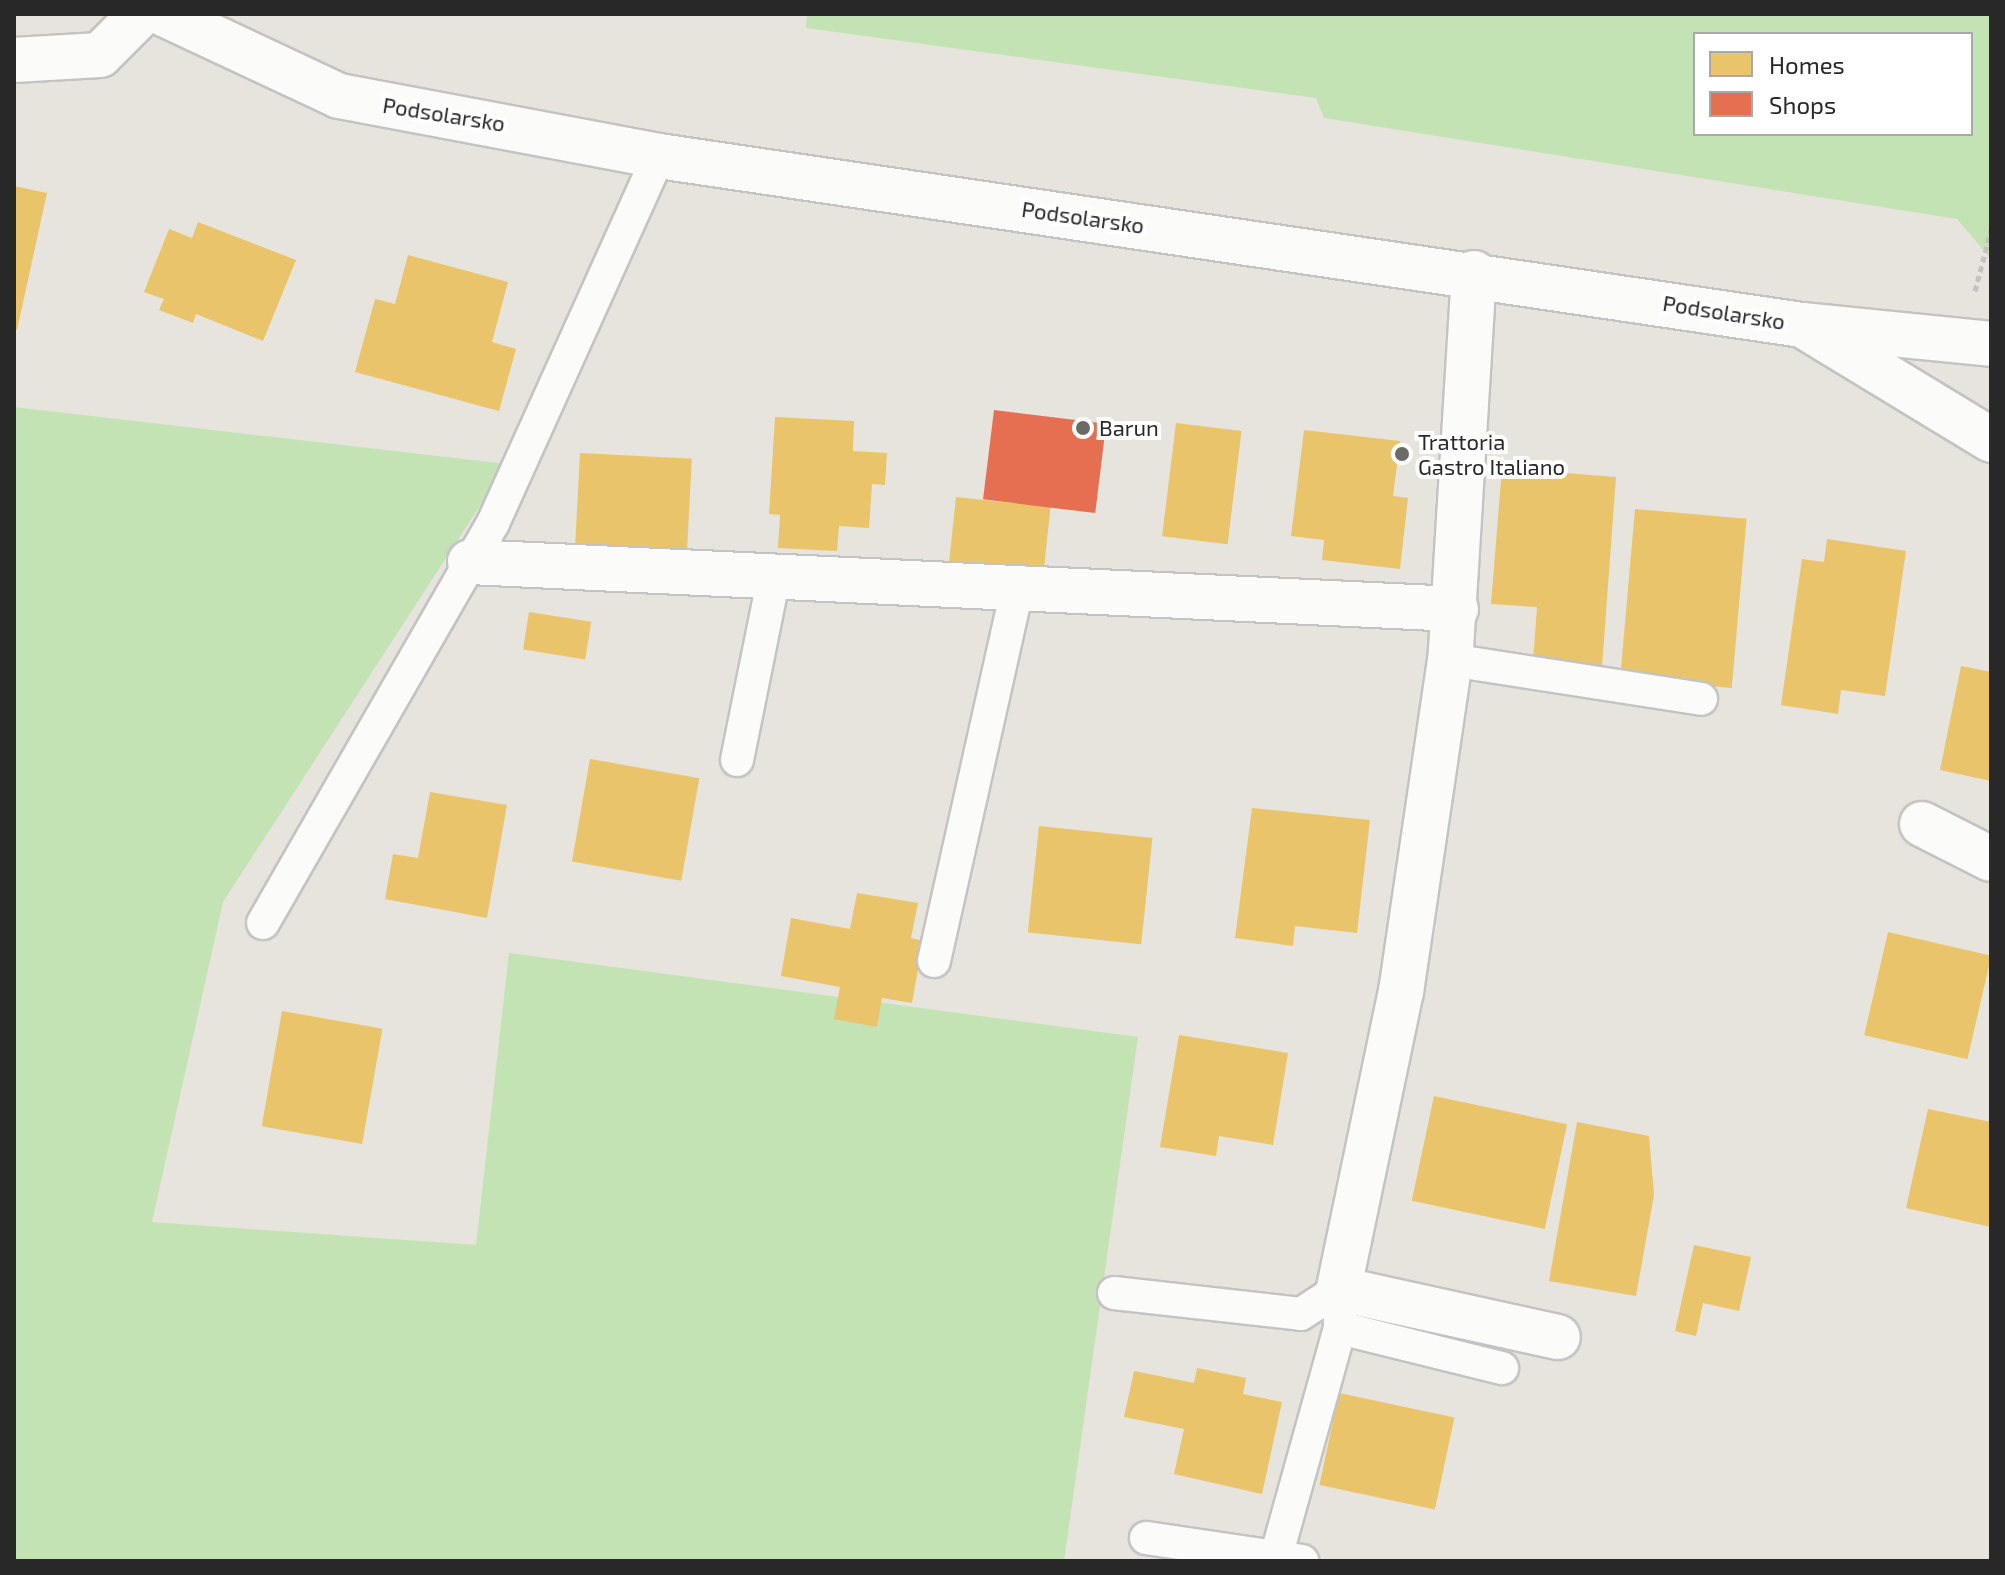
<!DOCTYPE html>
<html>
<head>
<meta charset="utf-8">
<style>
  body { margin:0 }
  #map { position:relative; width:2005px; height:1575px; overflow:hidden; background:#e7e4dd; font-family:"Exo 2",sans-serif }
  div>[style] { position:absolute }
  .green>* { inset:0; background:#c4e3b5 }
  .homes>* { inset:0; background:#e9c46a; transform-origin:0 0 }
  .shops>* { inset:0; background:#e76f51; transform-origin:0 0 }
  .path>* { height:5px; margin-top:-2.5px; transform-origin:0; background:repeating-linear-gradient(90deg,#c4c3c3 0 6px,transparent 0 10px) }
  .roads { filter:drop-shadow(2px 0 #c4c3c3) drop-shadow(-2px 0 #c4c3c3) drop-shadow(0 2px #c4c3c3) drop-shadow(0 -2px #c4c3c3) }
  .service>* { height:32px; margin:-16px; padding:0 16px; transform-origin:16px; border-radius:16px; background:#fbfbfa }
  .minor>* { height:44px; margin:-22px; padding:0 22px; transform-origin:22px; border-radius:22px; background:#fbfbfa }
  .tertiary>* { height:44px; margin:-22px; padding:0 22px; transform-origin:22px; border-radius:22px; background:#fbfbfa }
  .secondary>* { height:44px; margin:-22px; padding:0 22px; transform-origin:22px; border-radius:22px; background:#fbfbfa }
  .dots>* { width:22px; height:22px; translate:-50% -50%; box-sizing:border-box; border:4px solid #fff; border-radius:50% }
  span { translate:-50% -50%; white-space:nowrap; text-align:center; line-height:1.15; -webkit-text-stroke:8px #fff; paint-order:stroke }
  .street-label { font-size:22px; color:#282828 }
  .poi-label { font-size:22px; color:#282828 }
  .left { translate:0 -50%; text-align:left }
  .frame { position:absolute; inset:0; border:16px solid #282828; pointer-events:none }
  .legend { position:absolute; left:1693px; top:32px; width:280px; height:104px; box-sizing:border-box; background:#fff; border:2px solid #a9a9a9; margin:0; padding:10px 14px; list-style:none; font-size:24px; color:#282828 }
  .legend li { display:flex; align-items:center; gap:16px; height:40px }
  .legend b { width:40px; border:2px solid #a9a9a9 }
</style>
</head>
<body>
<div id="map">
  <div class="green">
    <i style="clip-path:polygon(evenodd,807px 14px,1991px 14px,1991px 259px,1957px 219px,1324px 118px,1316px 98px,806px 28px,807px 14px,1695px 34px,1971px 34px,1971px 134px,1695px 134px,1695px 34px)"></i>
    <i style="clip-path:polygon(14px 407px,507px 464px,223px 902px,152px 1222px,476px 1245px,509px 953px,1138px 1037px,1064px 1561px,14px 1561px)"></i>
  </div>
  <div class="homes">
    <i style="clip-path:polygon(14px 186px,47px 193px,17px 330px,14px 329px)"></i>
    <i style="clip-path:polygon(198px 222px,296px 260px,263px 341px,196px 314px,193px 323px,159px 310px,164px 299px,144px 292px,169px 229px,192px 238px)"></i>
    <i style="clip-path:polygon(408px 255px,508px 282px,492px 342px,516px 349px,499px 411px,355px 372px,375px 299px,395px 304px)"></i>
    <i style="clip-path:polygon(775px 417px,854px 421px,853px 451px,887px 453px,885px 485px,872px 484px,869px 528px,839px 526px,837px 551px,778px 548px,780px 515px,769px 514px)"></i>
    <i style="left:1176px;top:423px;width:66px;height:114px;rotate:7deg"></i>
    <i style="clip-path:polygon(1304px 430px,1400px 441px,1393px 496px,1408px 498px,1400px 569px,1322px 560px,1324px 540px,1291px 536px)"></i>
    <i style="left:580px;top:453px;width:112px;height:96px;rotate:3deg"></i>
    <i style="clip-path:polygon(1502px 468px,1616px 477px,1602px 667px,1533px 661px,1537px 607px,1491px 604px)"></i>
    <i style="left:956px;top:497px;width:95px;height:70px;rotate:6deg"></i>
    <i style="left:1635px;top:509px;width:112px;height:170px;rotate:5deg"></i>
    <i style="clip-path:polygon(1827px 539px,1906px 551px,1885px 696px,1841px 690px,1838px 714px,1781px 705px,1802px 559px,1824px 562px)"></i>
    <i style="left:529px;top:612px;width:63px;height:38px;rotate:9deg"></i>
    <i style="clip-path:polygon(1961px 666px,1991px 672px,1991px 781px,1940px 770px)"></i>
    <i style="left:590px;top:759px;width:111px;height:104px;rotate:10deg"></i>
    <i style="clip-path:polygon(430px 792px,507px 805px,487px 918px,385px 899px,393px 854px,418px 858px)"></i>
    <i style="clip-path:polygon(1252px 808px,1370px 820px,1357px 933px,1295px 926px,1293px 946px,1235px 938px)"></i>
    <i style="left:1039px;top:826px;width:114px;height:107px;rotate:6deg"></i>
    <i style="clip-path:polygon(857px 893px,918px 903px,911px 938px,923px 941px,912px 1003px,882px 998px,877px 1027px,834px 1019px,840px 987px,781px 976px,791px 918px,850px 929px)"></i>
    <i style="left:1888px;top:932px;width:106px;height:106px;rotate:13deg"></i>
    <i style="left:282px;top:1011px;width:102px;height:117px;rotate:10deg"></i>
    <i style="clip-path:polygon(1179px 1035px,1288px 1053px,1273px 1145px,1219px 1136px,1216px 1156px,1160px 1147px)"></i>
    <i style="left:1434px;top:1096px;width:136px;height:107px;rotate:12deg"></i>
    <i style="clip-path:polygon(1928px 1109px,1991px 1122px,1991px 1227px,1906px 1208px)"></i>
    <i style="clip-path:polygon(1577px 1122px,1649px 1136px,1654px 1195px,1636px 1296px,1549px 1281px)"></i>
    <i style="clip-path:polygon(1694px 1245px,1751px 1257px,1739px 1311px,1703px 1303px,1696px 1336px,1675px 1331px)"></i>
    <i style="clip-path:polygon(1197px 1368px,1246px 1378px,1243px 1394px,1282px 1402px,1262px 1494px,1174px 1474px,1184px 1429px,1124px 1417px,1134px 1371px,1194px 1383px)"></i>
    <i style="left:1339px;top:1393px;width:118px;height:94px;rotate:12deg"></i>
  </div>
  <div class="shops">
    <i style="left:994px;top:410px;width:113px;height:90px;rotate:7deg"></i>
  </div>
  <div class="path">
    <i style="left:1975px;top:291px;width:63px;rotate:-75.3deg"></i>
  </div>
  <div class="roads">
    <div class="service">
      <i style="left:1450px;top:660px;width:254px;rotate:8.8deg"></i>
      <i style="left:737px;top:760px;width:188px;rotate:-78.6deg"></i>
      <i style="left:263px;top:923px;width:461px;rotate:-60.1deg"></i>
      <i style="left:493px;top:523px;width:403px;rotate:-65.7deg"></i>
      <i style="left:934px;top:961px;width:381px;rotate:-77.4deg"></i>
      <i style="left:1114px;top:1293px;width:188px;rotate:6.4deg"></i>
      <i style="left:1301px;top:1314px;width:45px;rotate:-33.3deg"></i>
      <i style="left:1340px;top:1328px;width:167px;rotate:13.9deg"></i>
      <i style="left:1146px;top:1538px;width:158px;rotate:8.4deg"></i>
      <i style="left:1276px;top:1557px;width:238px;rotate:-74.4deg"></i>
      <i style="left:1340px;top:1328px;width:39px;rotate:-91deg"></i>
    </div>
    <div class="minor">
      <i style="left:14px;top:60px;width:86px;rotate:-3.3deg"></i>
      <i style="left:100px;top:55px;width:58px;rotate:-45deg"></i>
      <i style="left:1474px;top:273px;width:388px;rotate:93.5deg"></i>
      <i style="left:1450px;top:660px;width:335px;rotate:98.4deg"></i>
      <i style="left:1401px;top:991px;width:304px;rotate:101.8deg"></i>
      <i style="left:1339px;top:1289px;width:224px;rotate:12.4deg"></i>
      <i style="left:1802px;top:325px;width:190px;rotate:5.7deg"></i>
      <i style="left:470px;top:562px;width:987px;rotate:2.73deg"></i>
      <i style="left:1922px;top:824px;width:77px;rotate:26.9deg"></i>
    </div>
    <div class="tertiary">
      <i style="left:1802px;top:325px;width:221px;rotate:31.3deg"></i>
    </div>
    <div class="secondary">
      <i style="left:164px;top:14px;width:193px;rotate:25.1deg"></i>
      <i style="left:339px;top:96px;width:326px;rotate:10.6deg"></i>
      <i style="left:659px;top:156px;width:1155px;rotate:8.41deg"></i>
    </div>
  </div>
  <div class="dots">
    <i style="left:1083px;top:428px;background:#6b6a67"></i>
    <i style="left:1402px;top:454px;background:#6b6a67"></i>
  </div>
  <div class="street-label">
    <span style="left:444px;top:114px;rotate:9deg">Podsolarsko</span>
    <span style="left:1083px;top:217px;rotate:8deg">Podsolarsko</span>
    <span style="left:1724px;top:312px;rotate:9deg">Podsolarsko</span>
  </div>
  <div class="poi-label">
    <span class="left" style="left:1099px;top:428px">Barun</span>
    <span class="left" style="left:1418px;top:454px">Trattoria<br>Gastro Italiano</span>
  </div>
  <div class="frame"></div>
  <ul class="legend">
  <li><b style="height:22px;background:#e9c46a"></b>Homes</li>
  <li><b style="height:22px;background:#e76f51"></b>Shops</li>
  </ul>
</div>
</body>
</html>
